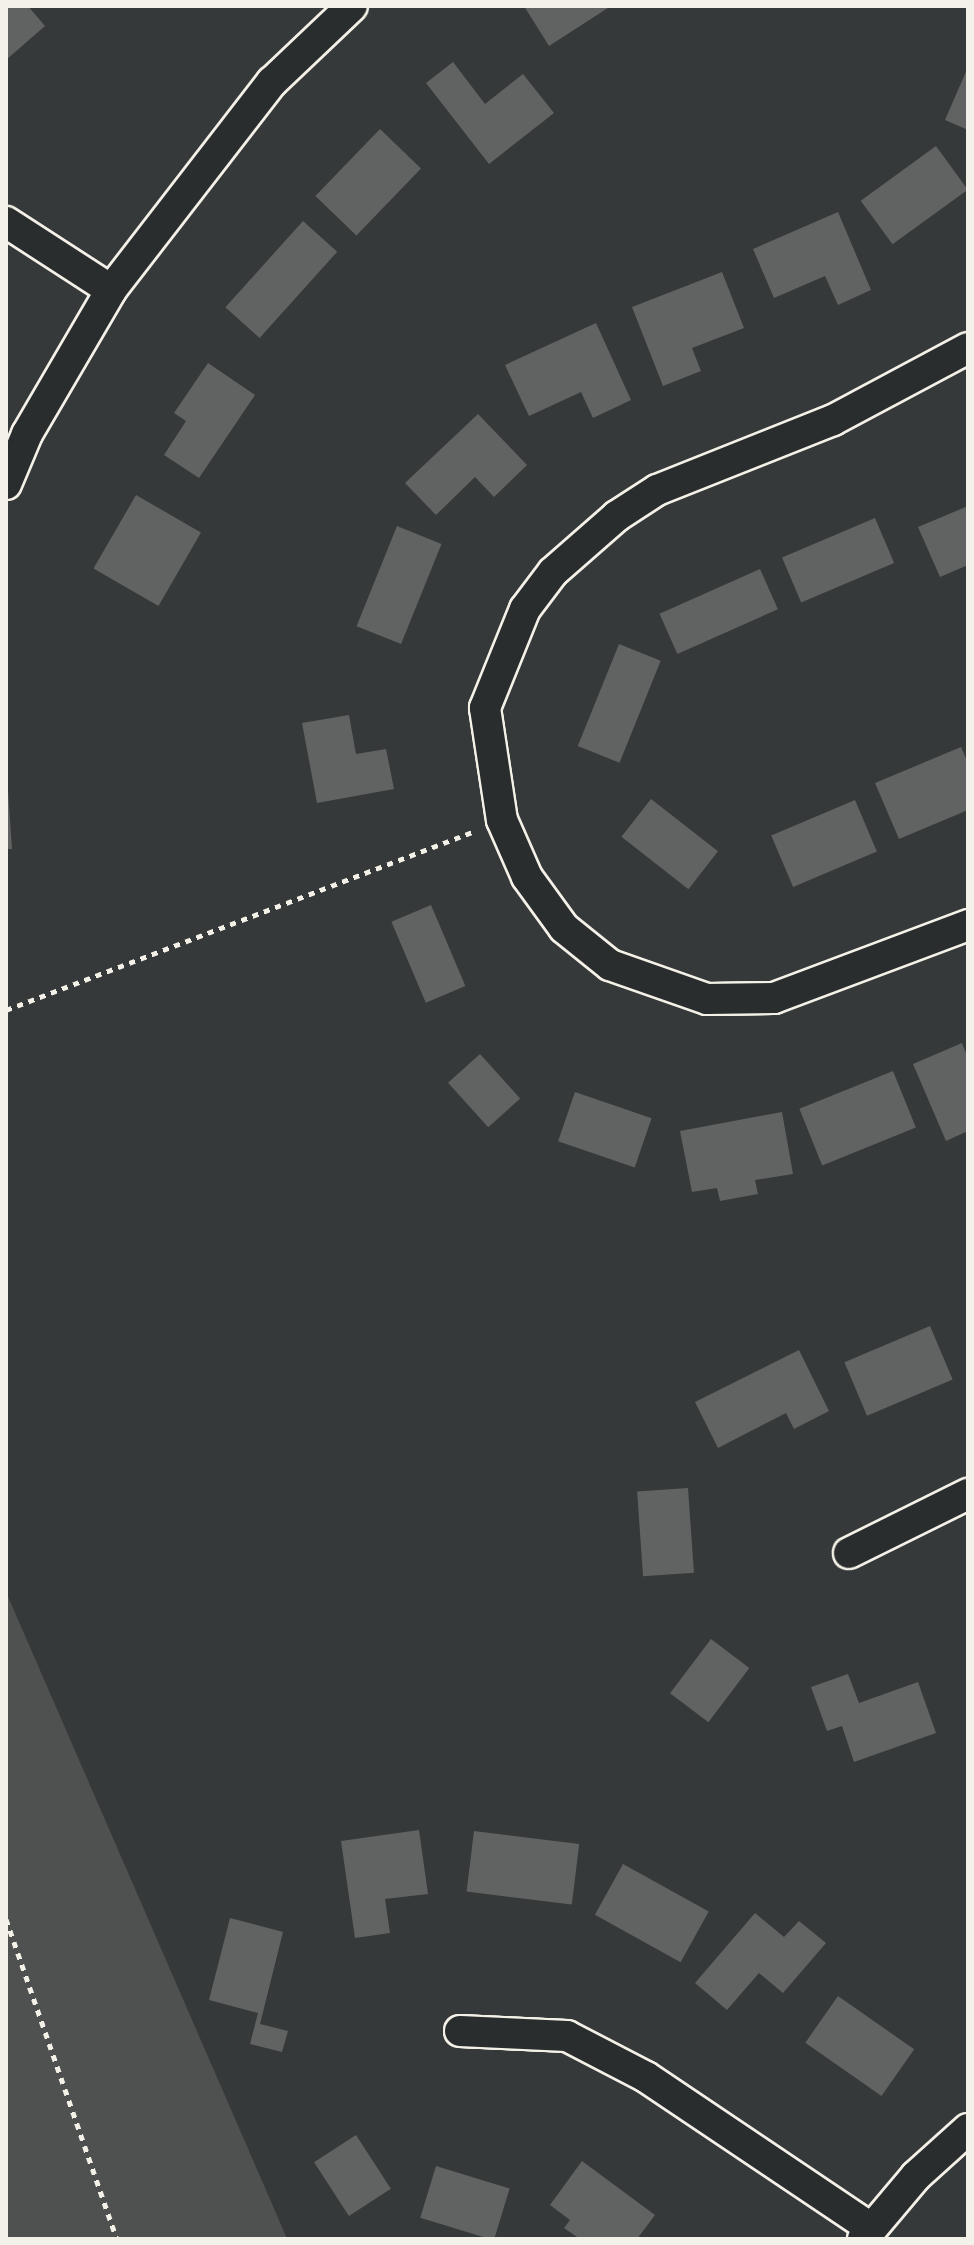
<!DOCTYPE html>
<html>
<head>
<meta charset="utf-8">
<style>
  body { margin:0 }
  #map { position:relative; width:974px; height:2245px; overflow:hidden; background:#363939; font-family:Itim,sans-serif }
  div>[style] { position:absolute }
  .green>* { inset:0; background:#4e514f }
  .building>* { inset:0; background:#616362; transform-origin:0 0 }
  .path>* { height:5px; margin-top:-2.5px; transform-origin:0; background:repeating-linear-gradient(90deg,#f4f1e8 0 6px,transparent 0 12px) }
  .roads { filter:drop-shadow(2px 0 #f4f1e8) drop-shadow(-2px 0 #f4f1e8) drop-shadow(0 2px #f4f1e8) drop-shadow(0 -2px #f4f1e8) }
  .street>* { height:30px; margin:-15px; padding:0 15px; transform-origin:15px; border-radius:15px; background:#2a2d2e }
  span { translate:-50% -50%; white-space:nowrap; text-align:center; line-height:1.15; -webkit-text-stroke:6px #2a2d2e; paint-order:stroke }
  .frame { position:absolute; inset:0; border:8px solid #f4f1e8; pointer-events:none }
</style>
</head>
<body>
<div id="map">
  <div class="green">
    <i style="clip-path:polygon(6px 1592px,279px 2220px,287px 2239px,6px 2239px)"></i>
  </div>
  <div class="building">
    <i style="clip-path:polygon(6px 6px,28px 6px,45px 26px,6px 60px)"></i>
    <i style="clip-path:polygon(524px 6px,611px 6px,549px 46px)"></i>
    <i style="clip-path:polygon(453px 62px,485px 104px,523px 74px,554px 113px,489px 164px,426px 83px)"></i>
    <i style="clip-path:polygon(968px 67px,968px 130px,945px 120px)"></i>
    <i style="left:380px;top:129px;width:57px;height:93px;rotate:44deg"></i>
    <i style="left:936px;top:146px;width:54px;height:93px;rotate:54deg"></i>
    <i style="clip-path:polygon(838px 212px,871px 290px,838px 305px,825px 276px,774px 298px,753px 249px)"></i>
    <i style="left:303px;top:221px;width:46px;height:116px;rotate:42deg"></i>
    <i style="clip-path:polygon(722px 272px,744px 328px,692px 348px,701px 371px,663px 386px,632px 307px)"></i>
    <i style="clip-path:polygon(596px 323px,631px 400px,593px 418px,581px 392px,529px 416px,505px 365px)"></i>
    <i style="clip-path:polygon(208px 363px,255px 395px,199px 478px,164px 455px,186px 421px,174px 413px)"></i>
    <i style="clip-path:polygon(478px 414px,527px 465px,494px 497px,475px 477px,436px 515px,405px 483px)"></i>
    <i style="left:136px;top:495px;width:75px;height:85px;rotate:30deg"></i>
    <i style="clip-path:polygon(968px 506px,968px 565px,940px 577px,918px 527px)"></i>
    <i style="left:875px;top:518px;width:49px;height:101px;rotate:67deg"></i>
    <i style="left:397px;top:526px;width:48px;height:108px;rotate:22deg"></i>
    <i style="left:760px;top:569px;width:44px;height:110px;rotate:66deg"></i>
    <i style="left:619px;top:644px;width:45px;height:110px;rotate:22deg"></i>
    <i style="clip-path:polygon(349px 715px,356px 754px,386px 749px,394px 789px,317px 803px,302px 723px)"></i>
    <i style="clip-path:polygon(961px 747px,968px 763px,968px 810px,899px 839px,875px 783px)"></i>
    <i style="clip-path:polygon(6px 761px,12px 849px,6px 849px)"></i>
    <i style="left:651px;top:799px;width:85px;height:48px;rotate:38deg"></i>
    <i style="left:855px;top:800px;width:56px;height:91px;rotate:67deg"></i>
    <i style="left:431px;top:905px;width:88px;height:43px;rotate:67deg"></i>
    <i style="clip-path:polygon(962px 1043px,968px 1058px,968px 1131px,946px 1141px,913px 1064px)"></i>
    <i style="left:480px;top:1054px;width:60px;height:43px;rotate:48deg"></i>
    <i style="left:893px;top:1071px;width:61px;height:101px;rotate:68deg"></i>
    <i style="left:575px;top:1092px;width:81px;height:52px;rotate:19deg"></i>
    <i style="clip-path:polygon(782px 1112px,793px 1174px,755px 1180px,758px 1194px,720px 1201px,717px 1188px,692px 1192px,680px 1131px)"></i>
    <i style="left:930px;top:1326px;width:58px;height:93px;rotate:67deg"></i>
    <i style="clip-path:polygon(799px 1350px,829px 1411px,794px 1429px,786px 1413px,718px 1448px,695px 1402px)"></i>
    <i style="left:688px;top:1488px;width:85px;height:51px;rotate:86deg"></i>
    <i style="left:711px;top:1639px;width:48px;height:68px;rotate:37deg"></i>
    <i style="clip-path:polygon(848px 1674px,859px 1703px,918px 1682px,936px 1733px,854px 1762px,842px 1726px,827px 1731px,811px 1687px)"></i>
    <i style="clip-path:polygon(419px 1830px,428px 1894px,385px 1899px,390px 1933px,355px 1938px,341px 1841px)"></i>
    <i style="left:474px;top:1831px;width:106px;height:61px;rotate:7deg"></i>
    <i style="left:623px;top:1864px;width:98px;height:58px;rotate:29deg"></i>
    <i style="clip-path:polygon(755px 1913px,784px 1937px,799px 1921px,826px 1943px,783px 1993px,759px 1973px,727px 2010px,695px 1983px)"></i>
    <i style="clip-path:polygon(230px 1918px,283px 1932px,260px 2024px,288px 2031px,282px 2052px,250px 2044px,258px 2013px,209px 2000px)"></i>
    <i style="left:838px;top:1996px;width:93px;height:57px;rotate:35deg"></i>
    <i style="left:356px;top:2135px;width:64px;height:50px;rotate:57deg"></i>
    <i style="clip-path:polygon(582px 2161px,655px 2215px,637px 2239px,580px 2239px,564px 2228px,570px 2220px,550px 2205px)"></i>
    <i style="left:436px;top:2166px;width:77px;height:54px;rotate:17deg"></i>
  </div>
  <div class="path">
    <i style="left:6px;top:1010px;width:502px;rotate:-20.89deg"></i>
    <i style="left:6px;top:1919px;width:339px;rotate:70.9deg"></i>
  </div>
  <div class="roads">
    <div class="street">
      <i style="left:6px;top:222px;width:125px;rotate:32.9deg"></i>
      <i style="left:968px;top:348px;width:153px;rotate:151.9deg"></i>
      <i style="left:833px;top:420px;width:189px;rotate:158.3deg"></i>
      <i style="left:657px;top:490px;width:48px;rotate:147deg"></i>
      <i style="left:617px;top:516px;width:85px;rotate:138.8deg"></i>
      <i style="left:553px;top:572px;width:46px;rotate:127.1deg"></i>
      <i style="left:525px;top:609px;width:107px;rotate:112deg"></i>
      <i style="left:485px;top:708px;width:113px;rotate:81.4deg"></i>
      <i style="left:502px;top:820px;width:62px;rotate:66.3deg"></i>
      <i style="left:527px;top:877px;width:63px;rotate:54deg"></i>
      <i style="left:564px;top:928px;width:59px;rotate:38.8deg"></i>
      <i style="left:610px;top:965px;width:103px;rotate:19.3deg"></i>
      <i style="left:707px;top:999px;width:67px;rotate:-0.9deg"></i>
      <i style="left:774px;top:998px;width:207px;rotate:-20.6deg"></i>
      <i style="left:6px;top:484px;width:54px;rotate:-67.2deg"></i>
      <i style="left:27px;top:434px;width:167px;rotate:-59.7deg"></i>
      <i style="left:111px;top:290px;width:263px;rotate:-52.3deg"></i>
      <i style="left:272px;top:82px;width:110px;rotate:-43.5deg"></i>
      <i style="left:849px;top:1553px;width:133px;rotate:-26.4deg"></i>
      <i style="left:460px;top:2031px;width:107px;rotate:2.7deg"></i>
      <i style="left:567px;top:2036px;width:89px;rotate:27.4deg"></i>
      <i style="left:646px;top:2077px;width:267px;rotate:33.9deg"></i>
      <i style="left:863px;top:2239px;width:82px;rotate:-49.9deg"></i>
      <i style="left:916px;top:2176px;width:70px;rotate:-42.1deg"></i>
    </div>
  </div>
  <div class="frame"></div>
</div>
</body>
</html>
